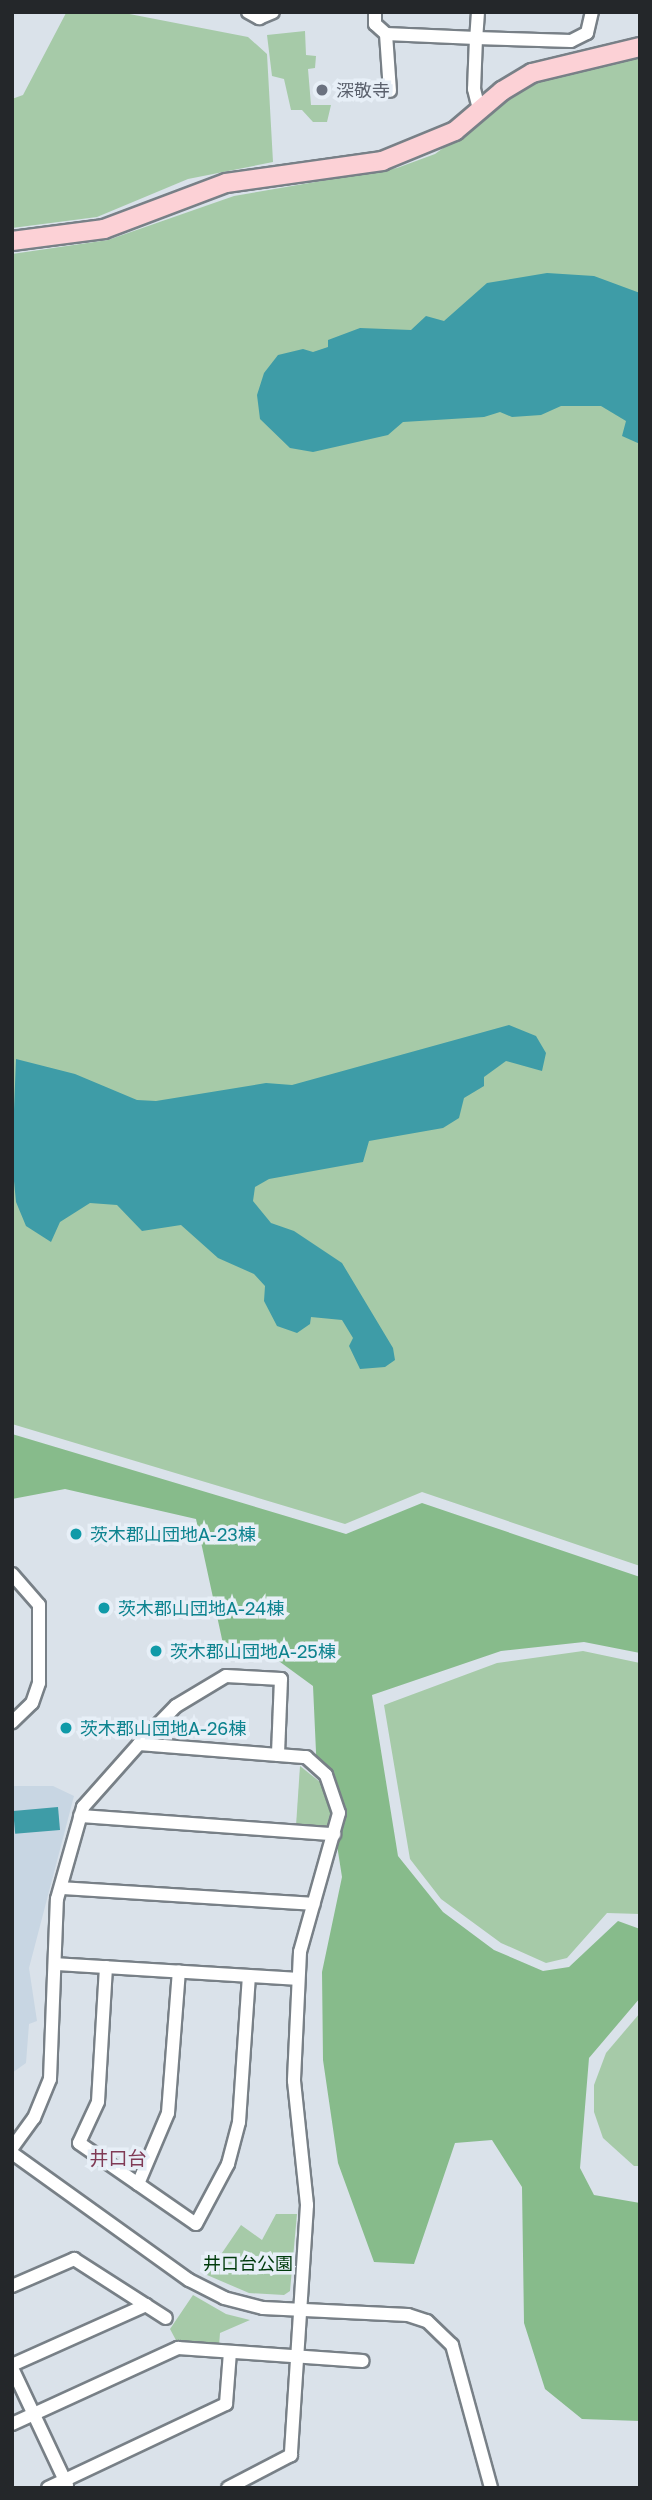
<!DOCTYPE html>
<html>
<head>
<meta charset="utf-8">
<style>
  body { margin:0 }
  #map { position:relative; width:652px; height:2500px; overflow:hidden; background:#dae2ea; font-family:"Golos Text","Noto Sans JP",sans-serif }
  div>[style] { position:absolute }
  .built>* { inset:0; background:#c8d6e3 }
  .green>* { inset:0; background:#a6caa8 }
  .forest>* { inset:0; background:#87bb8b }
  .water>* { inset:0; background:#3e9ca7; transform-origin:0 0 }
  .roads { filter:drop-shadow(2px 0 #788087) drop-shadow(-2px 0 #788087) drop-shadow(0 2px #788087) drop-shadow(0 -2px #788087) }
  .street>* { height:12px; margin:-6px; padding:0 6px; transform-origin:6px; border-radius:6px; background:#fff }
  .secondary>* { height:18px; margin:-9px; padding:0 9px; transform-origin:9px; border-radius:9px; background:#fcd1d6 }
  .dots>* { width:19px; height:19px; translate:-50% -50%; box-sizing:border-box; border:4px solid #e7eff7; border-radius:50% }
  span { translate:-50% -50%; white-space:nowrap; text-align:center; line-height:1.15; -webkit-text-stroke:7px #e7eff7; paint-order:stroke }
  .worship-label { font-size:18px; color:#5b616d }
  .left { translate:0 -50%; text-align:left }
  .culture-label { font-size:18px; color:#0d838f }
  .park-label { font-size:18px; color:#003b0c }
  .neighbourhood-label { font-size:19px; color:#803b56 }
  .frame { position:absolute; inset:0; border:14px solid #24272a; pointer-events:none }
</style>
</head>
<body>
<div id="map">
  <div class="built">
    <i style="clip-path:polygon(12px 1786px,53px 1786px,74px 1796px,29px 1968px,37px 2021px,29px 2024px,26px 2063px,12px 2073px)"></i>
  </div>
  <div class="green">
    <i style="clip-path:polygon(119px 12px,248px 37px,267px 54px,273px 162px,188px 179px,97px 217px,12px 228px,12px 99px,23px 95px,66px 13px)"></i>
    <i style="clip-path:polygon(305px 31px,306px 55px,316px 56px,315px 68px,308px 69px,311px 105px,331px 105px,327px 122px,313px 122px,302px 110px,291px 110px,284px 79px,272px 76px,267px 35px)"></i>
    <i style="clip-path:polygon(640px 54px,640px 1566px,422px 1492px,345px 1524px,12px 1424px,12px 254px,108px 240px,234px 196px,397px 168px,435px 154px,530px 85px,561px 72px)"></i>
    <i style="clip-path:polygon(583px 1651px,640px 1663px,640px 1914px,607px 1913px,567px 1958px,546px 1963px,501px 1943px,441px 1899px,410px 1859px,384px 1705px,497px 1663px)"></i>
    <i style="clip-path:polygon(300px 1766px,325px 1786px,333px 1820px,325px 1827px,296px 1826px)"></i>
    <i style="clip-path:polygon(640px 2013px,640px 2166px,634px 2166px,603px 2138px,594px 2112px,594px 2085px,606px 2053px)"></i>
    <i style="clip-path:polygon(276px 2214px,297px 2214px,290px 2291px,284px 2295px,249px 2293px,207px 2275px,241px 2225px,262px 2240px)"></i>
    <i style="clip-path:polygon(193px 2295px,226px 2314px,250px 2320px,220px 2333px,219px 2346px,178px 2344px,170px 2329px)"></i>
  </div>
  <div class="forest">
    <i style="clip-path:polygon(12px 1434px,346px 1534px,422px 1503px,640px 1577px,640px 1653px,584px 1642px,501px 1651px,372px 1695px,398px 1856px,443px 1912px,494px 1950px,543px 1971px,569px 1967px,618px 1921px,640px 1929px,640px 1998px,589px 2058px,580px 2168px,594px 2195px,640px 2203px,640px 2421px,582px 2419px,545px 2389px,524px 2323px,522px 2187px,492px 2140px,455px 2143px,414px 2264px,374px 2262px,338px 2163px,323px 2060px,322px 1972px,342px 1877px,334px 1826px,317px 1774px,313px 1686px,276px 1659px,225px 1653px,196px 1519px,65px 1489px,12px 1499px)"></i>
  </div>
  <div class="water">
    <i style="clip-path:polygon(547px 273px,594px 276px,640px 293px,640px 444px,622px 436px,626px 421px,601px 406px,561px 406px,541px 415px,512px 417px,500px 412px,484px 417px,403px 422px,388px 435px,313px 452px,290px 448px,260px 419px,257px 395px,264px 373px,278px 355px,303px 349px,313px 352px,328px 347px,328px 340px,360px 328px,411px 330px,426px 316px,444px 321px,487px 283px)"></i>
    <i style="clip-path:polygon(509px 1025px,536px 1036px,546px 1053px,542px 1071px,506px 1061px,484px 1077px,484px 1086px,464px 1098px,459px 1118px,443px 1128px,369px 1141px,363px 1162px,269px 1179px,255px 1187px,253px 1201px,271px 1223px,294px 1231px,342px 1263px,393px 1348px,395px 1360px,385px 1367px,360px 1369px,349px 1346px,353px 1338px,342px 1320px,311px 1317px,310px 1324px,297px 1333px,277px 1326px,264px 1301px,265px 1286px,254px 1274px,218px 1258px,181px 1225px,142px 1231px,117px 1205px,90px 1203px,60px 1222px,51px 1242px,26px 1226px,16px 1202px,12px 1160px,16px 1059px,75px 1074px,137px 1100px,156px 1101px,266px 1083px,292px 1085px)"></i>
    <i style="left:58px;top:1807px;width:23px;height:45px;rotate:85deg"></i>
  </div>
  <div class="roads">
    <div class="street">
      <i style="left:248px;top:12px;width:13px;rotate:29deg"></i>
      <i style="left:259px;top:18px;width:15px;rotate:-23deg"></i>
      <i style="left:375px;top:12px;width:12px;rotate:90deg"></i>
      <i style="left:375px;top:24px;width:15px;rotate:42deg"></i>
      <i style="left:386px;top:34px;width:90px;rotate:2.5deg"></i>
      <i style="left:476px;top:38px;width:51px;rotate:92.2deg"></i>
      <i style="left:474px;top:89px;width:21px;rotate:76deg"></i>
      <i style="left:478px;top:12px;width:26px;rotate:94deg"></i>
      <i style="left:476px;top:38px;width:95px;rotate:1.8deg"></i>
      <i style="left:571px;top:41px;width:18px;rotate:-27deg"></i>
      <i style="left:587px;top:33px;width:22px;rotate:-77deg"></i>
      <i style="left:386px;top:34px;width:57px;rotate:86deg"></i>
      <i style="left:12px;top:1574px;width:41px;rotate:48.9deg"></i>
      <i style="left:39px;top:1605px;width:78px;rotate:90deg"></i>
      <i style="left:39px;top:1683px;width:21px;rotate:109deg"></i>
      <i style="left:32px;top:1703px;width:28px;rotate:136deg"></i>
      <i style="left:139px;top:1744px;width:53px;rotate:-45.8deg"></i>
      <i style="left:176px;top:1706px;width:58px;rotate:-31deg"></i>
      <i style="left:226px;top:1676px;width:55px;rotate:3.1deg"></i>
      <i style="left:281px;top:1679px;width:76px;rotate:92.3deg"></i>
      <i style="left:80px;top:1816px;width:255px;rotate:4.1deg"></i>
      <i style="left:61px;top:1888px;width:253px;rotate:3.6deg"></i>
      <i style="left:55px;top:1964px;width:243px;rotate:3.5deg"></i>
      <i style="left:106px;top:1967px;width:135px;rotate:93.4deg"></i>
      <i style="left:98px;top:2102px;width:45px;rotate:114.9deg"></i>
      <i style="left:79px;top:2143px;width:142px;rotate:34.7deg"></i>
      <i style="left:196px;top:2224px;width:68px;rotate:-61.9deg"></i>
      <i style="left:228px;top:2164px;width:43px;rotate:-75.3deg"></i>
      <i style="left:239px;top:2122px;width:146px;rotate:-86.1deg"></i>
      <i style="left:12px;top:2148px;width:37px;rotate:-54deg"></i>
      <i style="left:34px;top:2118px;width:42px;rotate:-67.7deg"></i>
      <i style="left:50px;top:2079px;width:180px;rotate:-87.8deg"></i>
      <i style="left:57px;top:1899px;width:96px;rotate:-74.2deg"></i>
      <i style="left:83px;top:1807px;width:84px;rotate:-48.4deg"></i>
      <i style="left:139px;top:1744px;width:168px;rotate:4.5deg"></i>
      <i style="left:306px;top:1757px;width:27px;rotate:42deg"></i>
      <i style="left:326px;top:1775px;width:40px;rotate:71.1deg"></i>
      <i style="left:339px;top:1813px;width:144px;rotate:105.7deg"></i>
      <i style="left:300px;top:1952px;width:129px;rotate:92.7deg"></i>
      <i style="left:294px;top:2081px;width:125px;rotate:84deg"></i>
      <i style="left:307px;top:2205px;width:251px;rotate:93.7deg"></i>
      <i style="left:291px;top:2455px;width:71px;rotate:152.4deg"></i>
      <i style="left:12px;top:2153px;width:218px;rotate:35.7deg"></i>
      <i style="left:189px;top:2280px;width:39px;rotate:27deg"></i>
      <i style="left:224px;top:2298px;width:40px;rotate:14.4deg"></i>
      <i style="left:263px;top:2308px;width:145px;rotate:2.8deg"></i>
      <i style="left:408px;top:2315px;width:20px;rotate:18deg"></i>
      <i style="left:427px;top:2321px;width:35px;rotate:44deg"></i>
      <i style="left:452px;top:2345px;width:148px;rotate:74.7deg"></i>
      <i style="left:138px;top:2184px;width:77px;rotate:-67.1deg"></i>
      <i style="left:168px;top:2113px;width:142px;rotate:-85.6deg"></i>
      <i style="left:12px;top:2286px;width:68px;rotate:-23.5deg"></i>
      <i style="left:74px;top:2259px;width:109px;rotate:32.7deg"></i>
      <i style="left:12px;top:2365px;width:147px;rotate:-24.1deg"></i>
      <i style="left:12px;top:2368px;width:129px;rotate:64.8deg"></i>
      <i style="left:12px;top:2424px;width:183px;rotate:-24.6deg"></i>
      <i style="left:178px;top:2348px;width:185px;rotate:4deg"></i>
      <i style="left:48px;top:2488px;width:197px;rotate:-25.3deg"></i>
      <i style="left:226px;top:2404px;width:52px;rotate:-85.6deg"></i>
    </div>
    <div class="secondary">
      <i style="left:12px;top:241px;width:93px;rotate:-7.4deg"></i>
      <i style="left:104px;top:229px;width:130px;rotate:-20.7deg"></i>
      <i style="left:226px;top:183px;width:158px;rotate:-8deg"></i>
      <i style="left:382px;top:161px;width:79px;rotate:-22.3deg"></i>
      <i style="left:455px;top:131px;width:62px;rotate:-40.4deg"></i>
      <i style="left:502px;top:91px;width:35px;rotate:-31deg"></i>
      <i style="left:532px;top:73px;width:111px;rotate:-13.5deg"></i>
    </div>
  </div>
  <div class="dots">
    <i style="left:322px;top:90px;background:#6b7280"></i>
    <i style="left:76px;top:1534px;background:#0f9aa8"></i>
    <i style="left:104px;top:1608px;background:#0f9aa8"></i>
    <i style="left:156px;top:1651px;background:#0f9aa8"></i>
    <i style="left:66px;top:1728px;background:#0f9aa8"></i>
  </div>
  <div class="worship-label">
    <span class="left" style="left:336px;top:90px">深敬寺</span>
  </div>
  <div class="culture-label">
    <span class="left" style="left:90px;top:1534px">茨木郡山団地A-23棟</span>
    <span class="left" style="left:118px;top:1608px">茨木郡山団地A-24棟</span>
    <span class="left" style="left:170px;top:1651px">茨木郡山団地A-25棟</span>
    <span class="left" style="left:80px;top:1728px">茨木郡山団地A-26棟</span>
  </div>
  <div class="park-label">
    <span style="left:248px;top:2263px">井口台公園</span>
  </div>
  <div class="neighbourhood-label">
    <span style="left:118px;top:2158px">井口台</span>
  </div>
  <div class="frame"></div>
</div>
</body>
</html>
